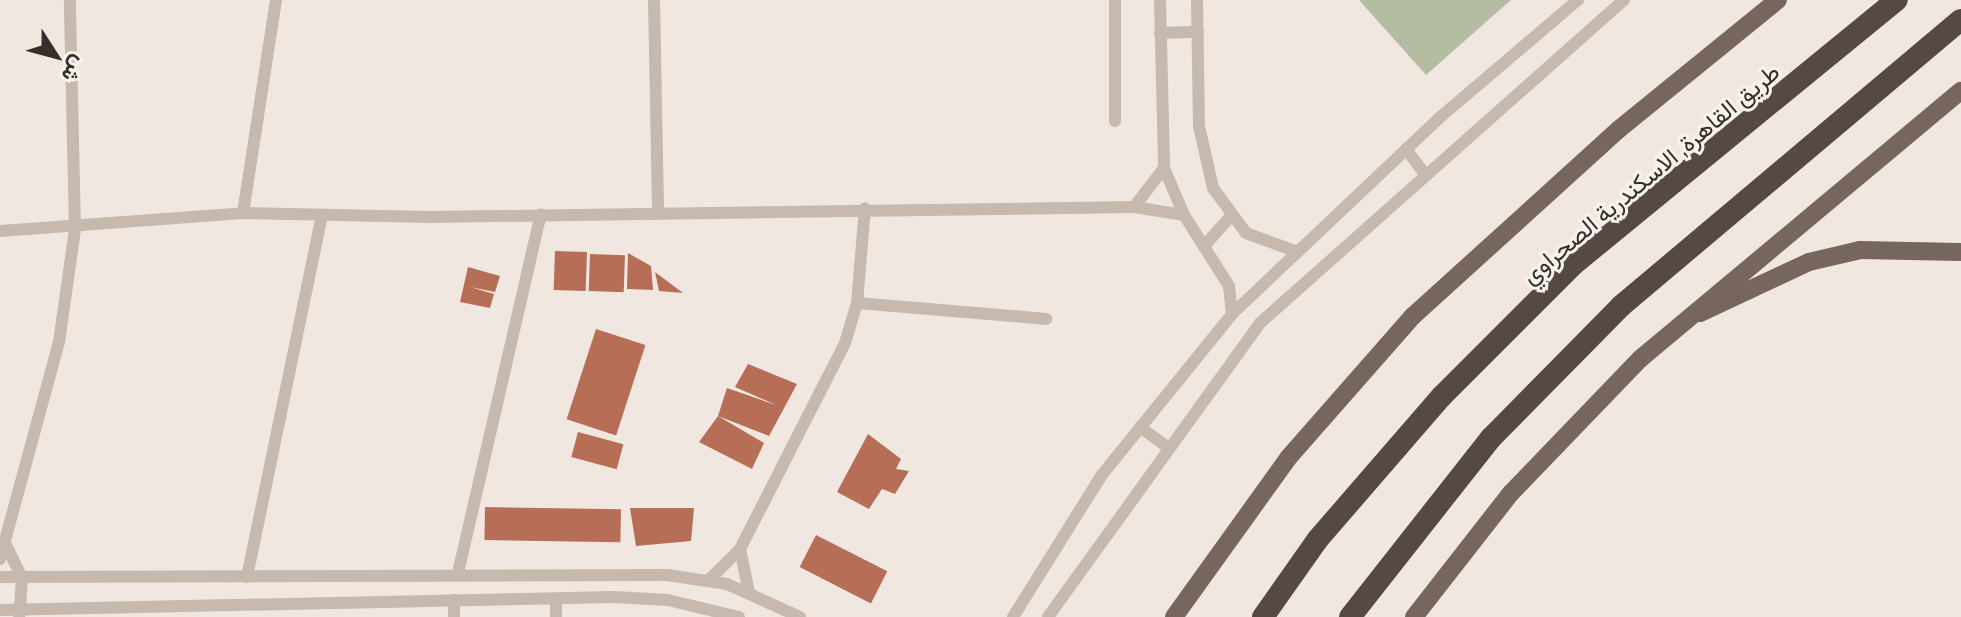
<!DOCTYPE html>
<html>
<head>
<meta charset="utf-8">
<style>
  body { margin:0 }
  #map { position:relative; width:1961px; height:617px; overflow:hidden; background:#f0e8e0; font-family:"Exo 2",Vazirmatn,sans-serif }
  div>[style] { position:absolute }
  .green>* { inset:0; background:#b4bda1 }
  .building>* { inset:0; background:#b76e56; transform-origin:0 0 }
  .minor>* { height:12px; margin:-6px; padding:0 6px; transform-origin:6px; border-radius:6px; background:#c7b9ad }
  .primary>* { height:18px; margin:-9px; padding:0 9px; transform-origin:9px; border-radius:9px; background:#76665e }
  .motorway>* { height:22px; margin:-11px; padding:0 11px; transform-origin:11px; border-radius:11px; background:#564943 }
  span { translate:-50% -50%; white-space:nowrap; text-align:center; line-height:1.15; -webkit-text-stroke:6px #f8f2ec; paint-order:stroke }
  .street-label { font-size:24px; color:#362e2b }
  .north { position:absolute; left:16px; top:16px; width:80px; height:80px; -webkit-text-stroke:6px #f8f2ec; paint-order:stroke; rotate:126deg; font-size:22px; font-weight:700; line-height:32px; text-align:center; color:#362e2b }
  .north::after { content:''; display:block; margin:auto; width:28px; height:36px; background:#362e2b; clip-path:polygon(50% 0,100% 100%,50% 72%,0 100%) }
</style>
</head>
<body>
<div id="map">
  <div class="green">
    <i style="clip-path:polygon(1359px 0,1511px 0,1426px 75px)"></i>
  </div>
  <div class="building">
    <i style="left:555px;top:251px;width:32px;height:39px;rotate:2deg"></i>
    <i style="clip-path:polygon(628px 253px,651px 266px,653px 290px,627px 289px)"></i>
    <i style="left:590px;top:254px;width:35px;height:37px;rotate:2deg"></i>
    <i style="clip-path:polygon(468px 267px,500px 276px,495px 292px,470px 287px,494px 294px,490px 308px,460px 302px)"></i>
    <i style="clip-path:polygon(655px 272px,683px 293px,659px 291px)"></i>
    <i style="left:596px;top:329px;width:52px;height:95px;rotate:18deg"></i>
    <i style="clip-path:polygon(748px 364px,797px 384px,769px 436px,718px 416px,727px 388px,776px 405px,735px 387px)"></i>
    <i style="clip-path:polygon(718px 416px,764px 443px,752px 469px,699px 442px)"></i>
    <i style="left:578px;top:432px;width:47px;height:26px;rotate:15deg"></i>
    <i style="clip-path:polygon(868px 434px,901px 459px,896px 469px,909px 471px,895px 494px,882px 489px,869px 509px,837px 492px)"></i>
    <i style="left:485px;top:507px;width:136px;height:33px;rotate:1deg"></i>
    <i style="clip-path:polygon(630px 508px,694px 508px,691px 541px,636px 546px)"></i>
    <i style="left:816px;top:535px;width:80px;height:36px;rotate:27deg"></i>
  </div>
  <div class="minor">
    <i style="left:654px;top:0;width:212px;rotate:88.9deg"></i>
    <i style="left:1115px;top:0;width:121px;rotate:90deg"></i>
    <i style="left:1160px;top:0;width:168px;rotate:88.6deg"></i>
    <i style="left:1164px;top:168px;width:51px;rotate:66.9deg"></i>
    <i style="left:1184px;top:215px;width:84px;rotate:57.6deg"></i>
    <i style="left:1229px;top:286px;width:28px;rotate:84deg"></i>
    <i style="left:1197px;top:0;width:126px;rotate:89.1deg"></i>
    <i style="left:1199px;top:126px;width:64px;rotate:77.3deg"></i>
    <i style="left:1213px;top:188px;width:56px;rotate:53.7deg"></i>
    <i style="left:1246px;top:233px;width:52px;rotate:20.2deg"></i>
    <i style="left:1160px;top:33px;width:38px;rotate:-2deg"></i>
    <i style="left:1406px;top:149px;width:30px;rotate:53deg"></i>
    <i style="left:1134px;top:207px;width:49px;rotate:-52.4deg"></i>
    <i style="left:243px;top:213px;width:216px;rotate:-81.2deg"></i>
    <i style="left:0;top:231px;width:244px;rotate:-4.2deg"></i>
    <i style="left:243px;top:213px;width:186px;rotate:1.2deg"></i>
    <i style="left:429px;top:217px;width:705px;rotate:-0.81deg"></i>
    <i style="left:1134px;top:207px;width:51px;rotate:9.1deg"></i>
    <i style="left:1204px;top:246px;width:39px;rotate:-48deg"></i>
    <i style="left:857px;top:303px;width:190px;rotate:4.8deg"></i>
    <i style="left:1140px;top:427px;width:32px;rotate:36deg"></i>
    <i style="left:5px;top:543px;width:39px;rotate:64deg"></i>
    <i style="left:22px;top:578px;width:39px;rotate:94deg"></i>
    <i style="left:740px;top:549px;width:44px;rotate:78.2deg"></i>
    <i style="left:0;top:559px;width:225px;rotate:-74.8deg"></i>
    <i style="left:59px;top:342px;width:114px;rotate:-81.9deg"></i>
    <i style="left:75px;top:229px;width:229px;rotate:-91.3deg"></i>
    <i style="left:458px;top:573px;width:368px;rotate:-77deg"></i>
    <i style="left:0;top:577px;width:667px;rotate:-0.17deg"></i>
    <i style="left:667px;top:575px;width:61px;rotate:8.5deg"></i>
    <i style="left:727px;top:584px;width:80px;rotate:24.3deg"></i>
    <i style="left:247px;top:577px;width:370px;rotate:-78.3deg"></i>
    <i style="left:708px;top:581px;width:45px;rotate:-45deg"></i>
    <i style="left:740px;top:549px;width:231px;rotate:-63deg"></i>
    <i style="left:845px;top:343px;width:42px;rotate:-73.3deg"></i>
    <i style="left:857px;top:303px;width:95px;rotate:-85.2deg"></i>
    <i style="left:454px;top:600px;width:17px;rotate:90deg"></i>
    <i style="left:0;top:610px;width:614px;rotate:-1.21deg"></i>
    <i style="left:614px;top:597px;width:54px;rotate:3.2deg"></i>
    <i style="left:668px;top:600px;width:73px;rotate:13.5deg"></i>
    <i style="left:556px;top:617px;width:18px;rotate:-90deg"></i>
    <i style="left:1013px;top:617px;width:166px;rotate:-58deg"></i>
    <i style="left:1101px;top:476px;width:208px;rotate:-51deg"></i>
    <i style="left:1232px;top:314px;width:284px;rotate:-43.4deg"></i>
    <i style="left:1438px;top:119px;width:184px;rotate:-40.4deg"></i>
    <i style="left:1048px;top:617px;width:362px;rotate:-54.2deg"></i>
    <i style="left:1260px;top:323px;width:487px;rotate:-41.6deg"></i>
  </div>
  <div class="primary">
    <i style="left:1700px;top:313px;width:120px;rotate:-25.1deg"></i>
    <i style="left:1809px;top:262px;width:52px;rotate:-13.2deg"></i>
    <i style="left:1860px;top:250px;width:101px;rotate:1.1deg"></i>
    <i style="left:1174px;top:617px;width:197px;rotate:-54.3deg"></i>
    <i style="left:1289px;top:457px;width:188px;rotate:-48.7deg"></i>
    <i style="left:1413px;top:316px;width:277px;rotate:-42.2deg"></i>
    <i style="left:1618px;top:130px;width:206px;rotate:-39.1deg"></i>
    <i style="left:1414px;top:617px;width:157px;rotate:-52deg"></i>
    <i style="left:1511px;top:493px;width:186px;rotate:-46.1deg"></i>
    <i style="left:1640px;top:359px;width:418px;rotate:-39.9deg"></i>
  </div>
  <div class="motorway">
    <i style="left:1263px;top:617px;width:95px;rotate:-54.8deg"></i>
    <i style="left:1318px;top:539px;width:189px;rotate:-49.1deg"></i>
    <i style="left:1442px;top:396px;width:187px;rotate:-45deg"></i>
    <i style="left:1574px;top:264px;width:417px;rotate:-39.3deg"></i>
    <i style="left:1350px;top:617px;width:228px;rotate:-51.8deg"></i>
    <i style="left:1491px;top:438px;width:185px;rotate:-45.4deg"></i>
    <i style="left:1621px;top:306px;width:444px;rotate:-40.1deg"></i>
  </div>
  <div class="street-label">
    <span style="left:1650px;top:173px;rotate:-40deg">طريق القاهرة, الاسكندرية الصحراوي</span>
  </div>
  <div class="north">ش</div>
</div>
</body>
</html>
